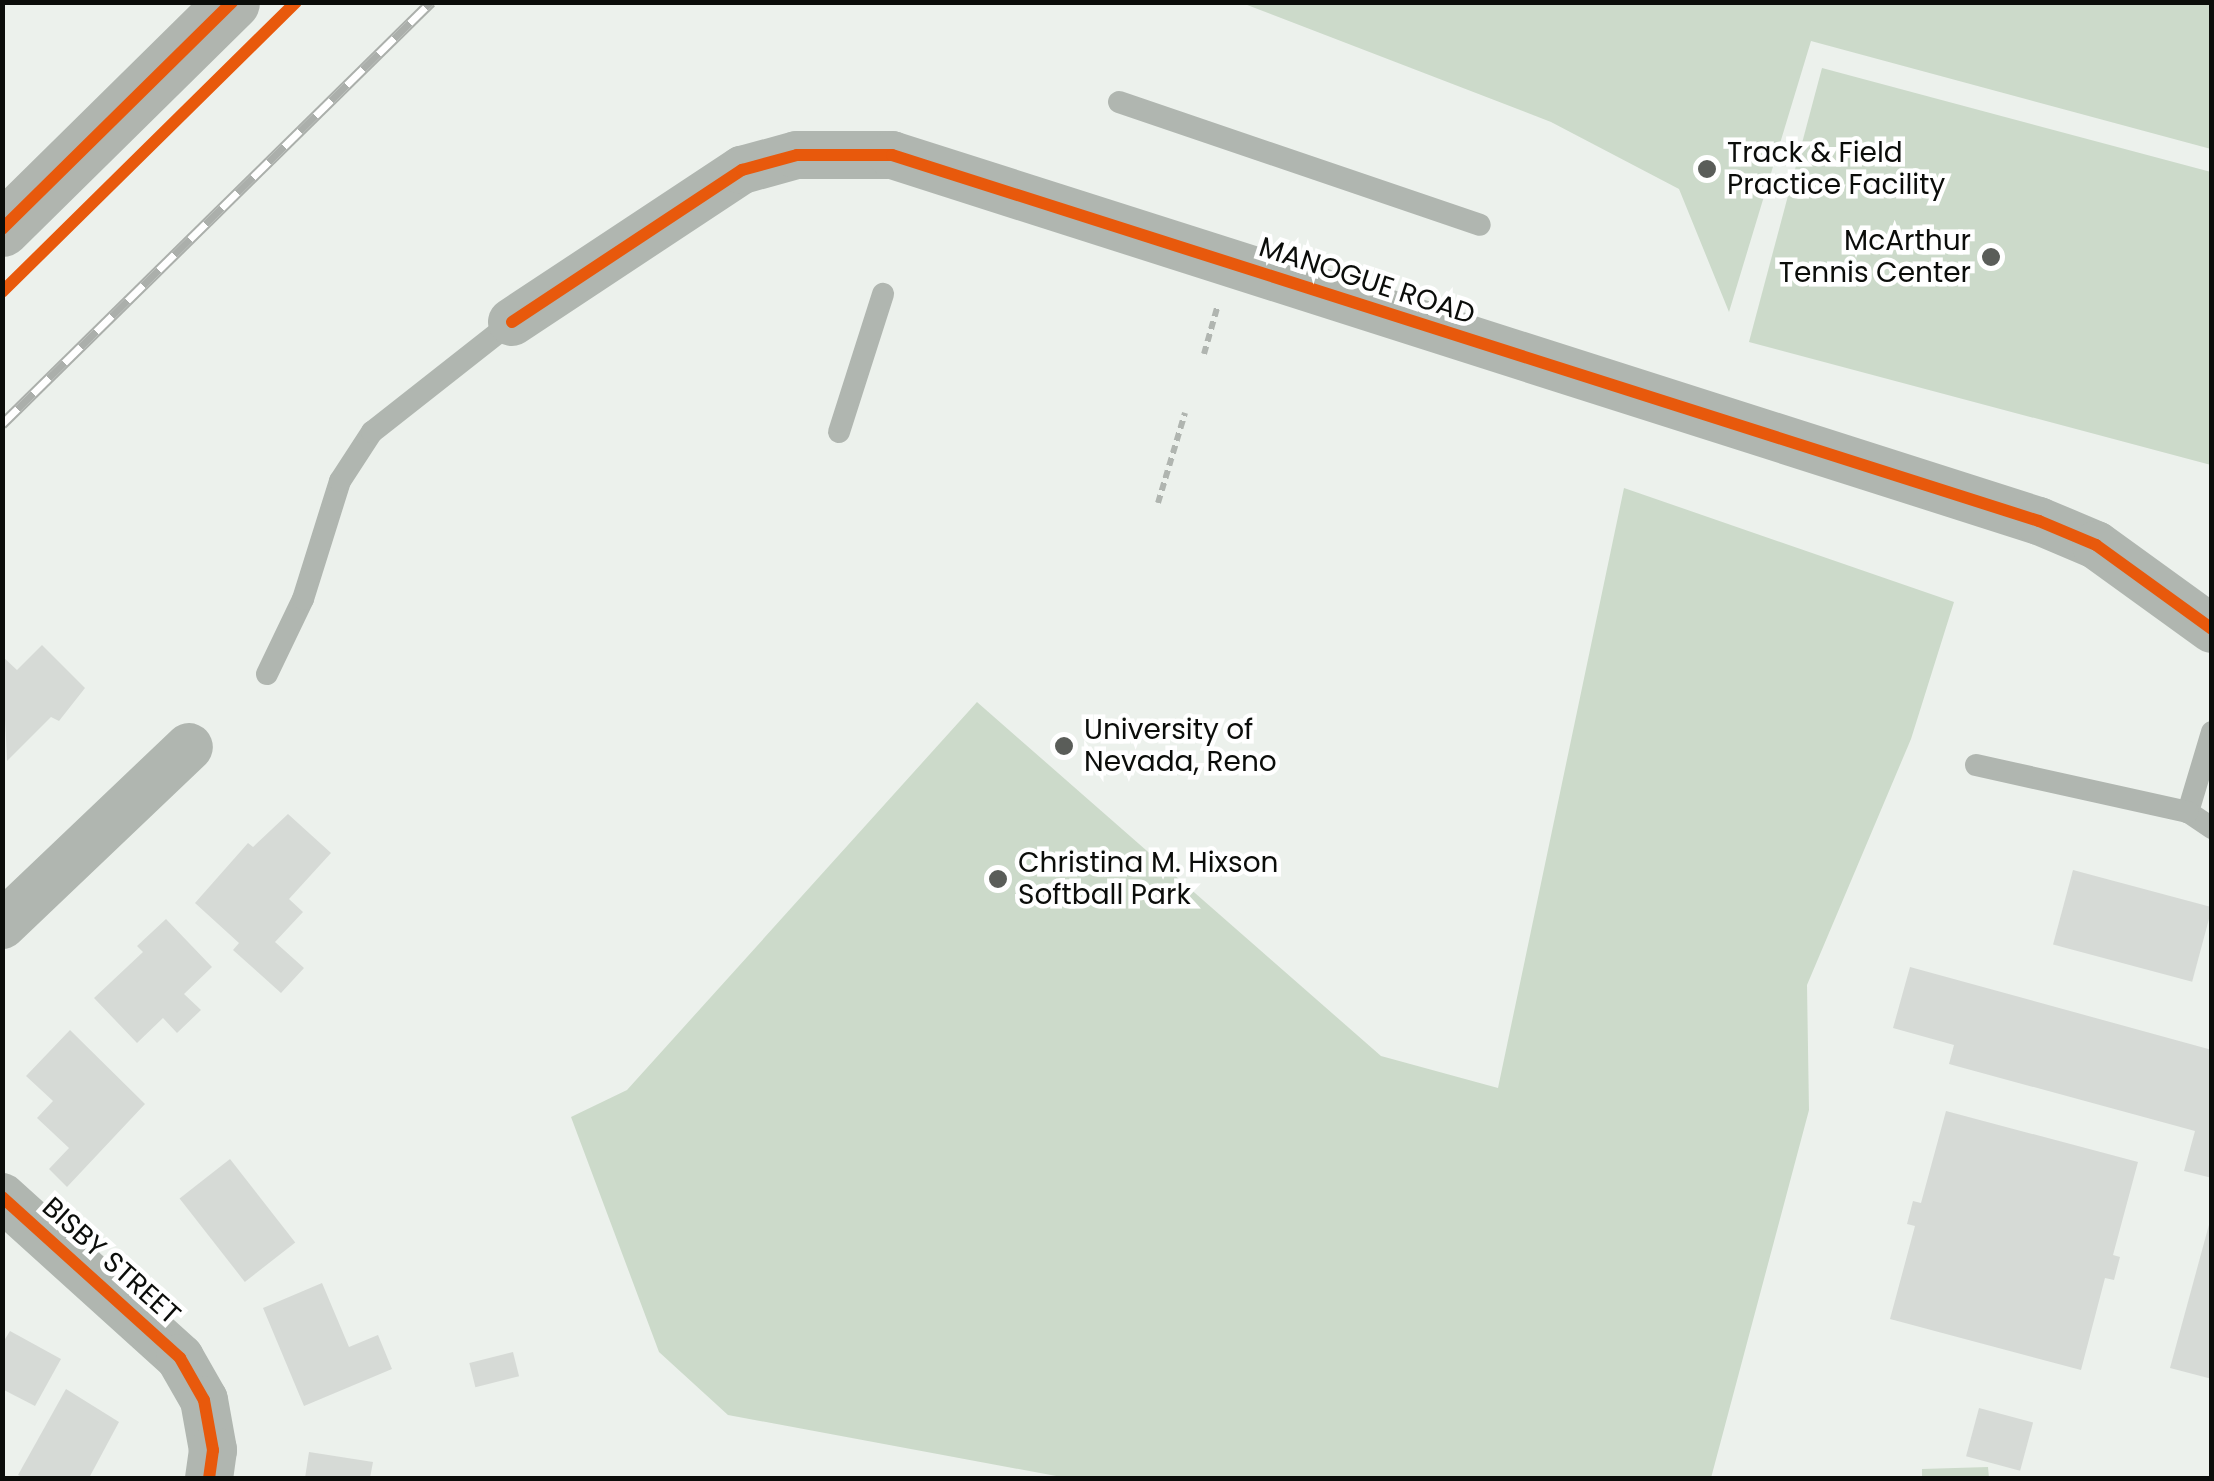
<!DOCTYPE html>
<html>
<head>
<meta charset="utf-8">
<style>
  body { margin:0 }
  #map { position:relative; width:2214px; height:1481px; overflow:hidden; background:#ecf1ec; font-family:Poppins,sans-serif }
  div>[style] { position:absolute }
  .green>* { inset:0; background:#ccdaca }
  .building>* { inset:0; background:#d6dad6; transform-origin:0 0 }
  .path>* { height:6px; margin-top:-3px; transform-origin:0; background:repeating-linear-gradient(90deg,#b0b5b0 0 8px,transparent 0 13px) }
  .lane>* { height:22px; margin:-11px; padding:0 11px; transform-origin:11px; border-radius:11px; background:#b0b6b0 }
  .street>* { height:48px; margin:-24px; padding:0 24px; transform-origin:24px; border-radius:24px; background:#b0b6b0 }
  .secondary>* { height:55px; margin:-27.5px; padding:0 27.5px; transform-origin:27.5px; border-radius:27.5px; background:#b0b5af }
  .rail>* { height:11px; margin-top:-5.5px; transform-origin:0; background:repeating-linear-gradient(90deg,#fff 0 22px,#abafab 0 44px); box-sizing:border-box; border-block:2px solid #abafab }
  .cycleway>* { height:12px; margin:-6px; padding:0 6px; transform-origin:6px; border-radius:6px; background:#e8590c }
  .dots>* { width:28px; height:28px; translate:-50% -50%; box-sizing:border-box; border:5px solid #fff; border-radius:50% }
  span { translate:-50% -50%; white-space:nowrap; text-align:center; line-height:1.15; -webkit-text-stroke:9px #fff; paint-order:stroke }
  .poi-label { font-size:28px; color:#0b0d0a }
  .left { translate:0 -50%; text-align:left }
  .right { translate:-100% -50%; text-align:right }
  .street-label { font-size:28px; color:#0b0d0a }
  .frame { position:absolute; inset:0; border:5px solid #0b0d0a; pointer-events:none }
</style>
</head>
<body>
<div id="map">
  <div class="green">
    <i style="clip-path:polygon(1242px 3px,2211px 3px,2211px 149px,1811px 41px,1729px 312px,1679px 189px,1551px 122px)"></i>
    <i style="clip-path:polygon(1822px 68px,2211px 172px,2211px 465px,1749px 342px)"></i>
    <i style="clip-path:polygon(1624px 488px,1954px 602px,1911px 739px,1807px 985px,1809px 1110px,1711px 1478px,1067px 1478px,728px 1415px,659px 1352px,571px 1117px,627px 1090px,977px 702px,1381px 1056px,1498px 1088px)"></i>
    <i style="clip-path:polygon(1988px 1467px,1989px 1478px,1922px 1478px,1922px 1469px)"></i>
  </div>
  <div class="building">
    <i style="clip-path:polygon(42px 645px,85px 688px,59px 721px,51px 717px,7px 761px,2px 656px,17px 670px)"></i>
    <i style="clip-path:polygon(288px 814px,331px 853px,289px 899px,303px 912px,275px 942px,304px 968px,281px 993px,233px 950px,239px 943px,195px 903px,248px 843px,253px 847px)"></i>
    <i style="left:2073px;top:870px;width:144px;height:77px;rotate:15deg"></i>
    <i style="clip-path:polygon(166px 919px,212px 967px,184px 994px,201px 1010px,177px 1033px,163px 1018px,137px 1043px,94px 998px,143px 952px,137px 946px)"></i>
    <i style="clip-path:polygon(1910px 967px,2212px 1050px,2212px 1178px,2184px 1171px,2195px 1131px,1949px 1064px,1954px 1045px,1893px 1028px)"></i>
    <i style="clip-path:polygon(70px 1030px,145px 1104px,67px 1187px,49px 1169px,69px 1148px,37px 1118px,53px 1101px,26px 1076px)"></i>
    <i style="clip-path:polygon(1946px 1111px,2138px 1162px,2113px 1255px,2120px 1257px,2114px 1280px,2105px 1278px,2081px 1370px,1890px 1319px,1915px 1226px,1907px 1224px,1913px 1201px,1921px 1203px)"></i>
    <i style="left:230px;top:1159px;width:106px;height:64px;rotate:52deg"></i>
    <i style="clip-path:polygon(2210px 1221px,2212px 1221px,2212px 1379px,2170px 1368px)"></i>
    <i style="clip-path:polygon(322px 1283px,349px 1347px,378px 1335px,392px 1369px,304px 1406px,263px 1308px)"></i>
    <i style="clip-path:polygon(10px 1331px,61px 1359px,35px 1406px,2px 1389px,2px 1344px)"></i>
    <i style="left:513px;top:1352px;width:25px;height:45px;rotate:76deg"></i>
    <i style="clip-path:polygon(66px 1389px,119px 1422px,89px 1478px,25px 1478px,18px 1475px)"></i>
    <i style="left:1979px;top:1408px;width:56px;height:50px;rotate:15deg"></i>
    <i style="clip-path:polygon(309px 1452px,373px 1462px,370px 1478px,305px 1478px)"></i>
  </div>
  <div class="path">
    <i style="left:1204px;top:354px;width:48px;rotate:-74.2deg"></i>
    <i style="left:1158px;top:503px;width:94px;rotate:-73.3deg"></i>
  </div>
  <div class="lane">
    <i style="left:1119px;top:102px;width:381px;rotate:18.8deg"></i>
    <i style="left:839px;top:432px;width:145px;rotate:-72.3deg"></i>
    <i style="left:267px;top:674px;width:83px;rotate:-64.4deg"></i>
    <i style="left:303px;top:599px;width:124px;rotate:-72.6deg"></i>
    <i style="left:340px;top:481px;width:59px;rotate:-56.9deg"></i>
    <i style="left:372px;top:432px;width:178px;rotate:-38.2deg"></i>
    <i style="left:2212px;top:732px;width:84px;rotate:106.7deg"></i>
    <i style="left:2188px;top:812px;width:29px;rotate:34deg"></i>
    <i style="left:1976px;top:765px;width:217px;rotate:12.5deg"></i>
  </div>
  <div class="street">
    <i style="left:512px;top:322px;width:276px;rotate:-33.5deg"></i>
    <i style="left:742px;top:170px;width:57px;rotate:-15.3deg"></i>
    <i style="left:797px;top:155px;width:95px"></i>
    <i style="left:892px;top:155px;width:1204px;rotate:17.7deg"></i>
    <i style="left:2039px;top:521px;width:62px;rotate:22.8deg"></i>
    <i style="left:2096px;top:545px;width:143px;rotate:35.9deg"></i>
    <i style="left:2px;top:925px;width:258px;rotate:-43.6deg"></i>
    <i style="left:2px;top:1197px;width:240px;rotate:42.1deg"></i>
    <i style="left:180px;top:1358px;width:48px;rotate:60.3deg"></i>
    <i style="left:204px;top:1400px;width:51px;rotate:79.8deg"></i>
    <i style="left:213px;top:1450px;width:28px;rotate:98deg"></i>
  </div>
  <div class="secondary">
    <i style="left:2px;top:229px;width:323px;rotate:-44.6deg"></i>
  </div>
  <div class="rail">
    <i style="left:2px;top:424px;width:602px;rotate:-44.53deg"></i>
  </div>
  <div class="cycleway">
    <i style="left:2px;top:229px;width:323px;rotate:-44.6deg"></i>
    <i style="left:2px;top:292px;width:413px;rotate:-44.6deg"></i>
    <i style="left:512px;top:322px;width:276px;rotate:-33.5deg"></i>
    <i style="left:742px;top:170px;width:57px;rotate:-15.3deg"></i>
    <i style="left:797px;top:155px;width:95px"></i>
    <i style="left:892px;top:155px;width:1204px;rotate:17.7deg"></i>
    <i style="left:2039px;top:521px;width:62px;rotate:22.8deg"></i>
    <i style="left:2096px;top:545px;width:143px;rotate:35.9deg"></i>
    <i style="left:2px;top:1197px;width:240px;rotate:42.1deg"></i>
    <i style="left:180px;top:1358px;width:48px;rotate:60.3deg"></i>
    <i style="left:204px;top:1400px;width:51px;rotate:79.8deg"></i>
    <i style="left:213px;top:1450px;width:28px;rotate:98deg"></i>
  </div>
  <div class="dots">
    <i style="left:1707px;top:169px;background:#5a5d59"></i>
    <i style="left:1991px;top:257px;background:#5a5d59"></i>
    <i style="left:1064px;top:746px;background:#5a5d59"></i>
    <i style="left:998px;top:879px;background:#5a5d59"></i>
  </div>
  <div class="poi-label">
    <span class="left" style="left:1727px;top:169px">Track &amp; Field<br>Practice Facility</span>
    <span class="right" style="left:1971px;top:257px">McArthur<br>Tennis Center</span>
    <span class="left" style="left:1084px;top:746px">University of<br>Nevada, Reno</span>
    <span class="left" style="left:1018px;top:879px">Christina M. Hixson<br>Softball Park</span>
  </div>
  <div class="street-label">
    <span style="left:1367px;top:281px;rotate:18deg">MANOGUE ROAD</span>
    <span style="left:111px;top:1261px;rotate:42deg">BISBY STREET</span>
  </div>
  <div class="frame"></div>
</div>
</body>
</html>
